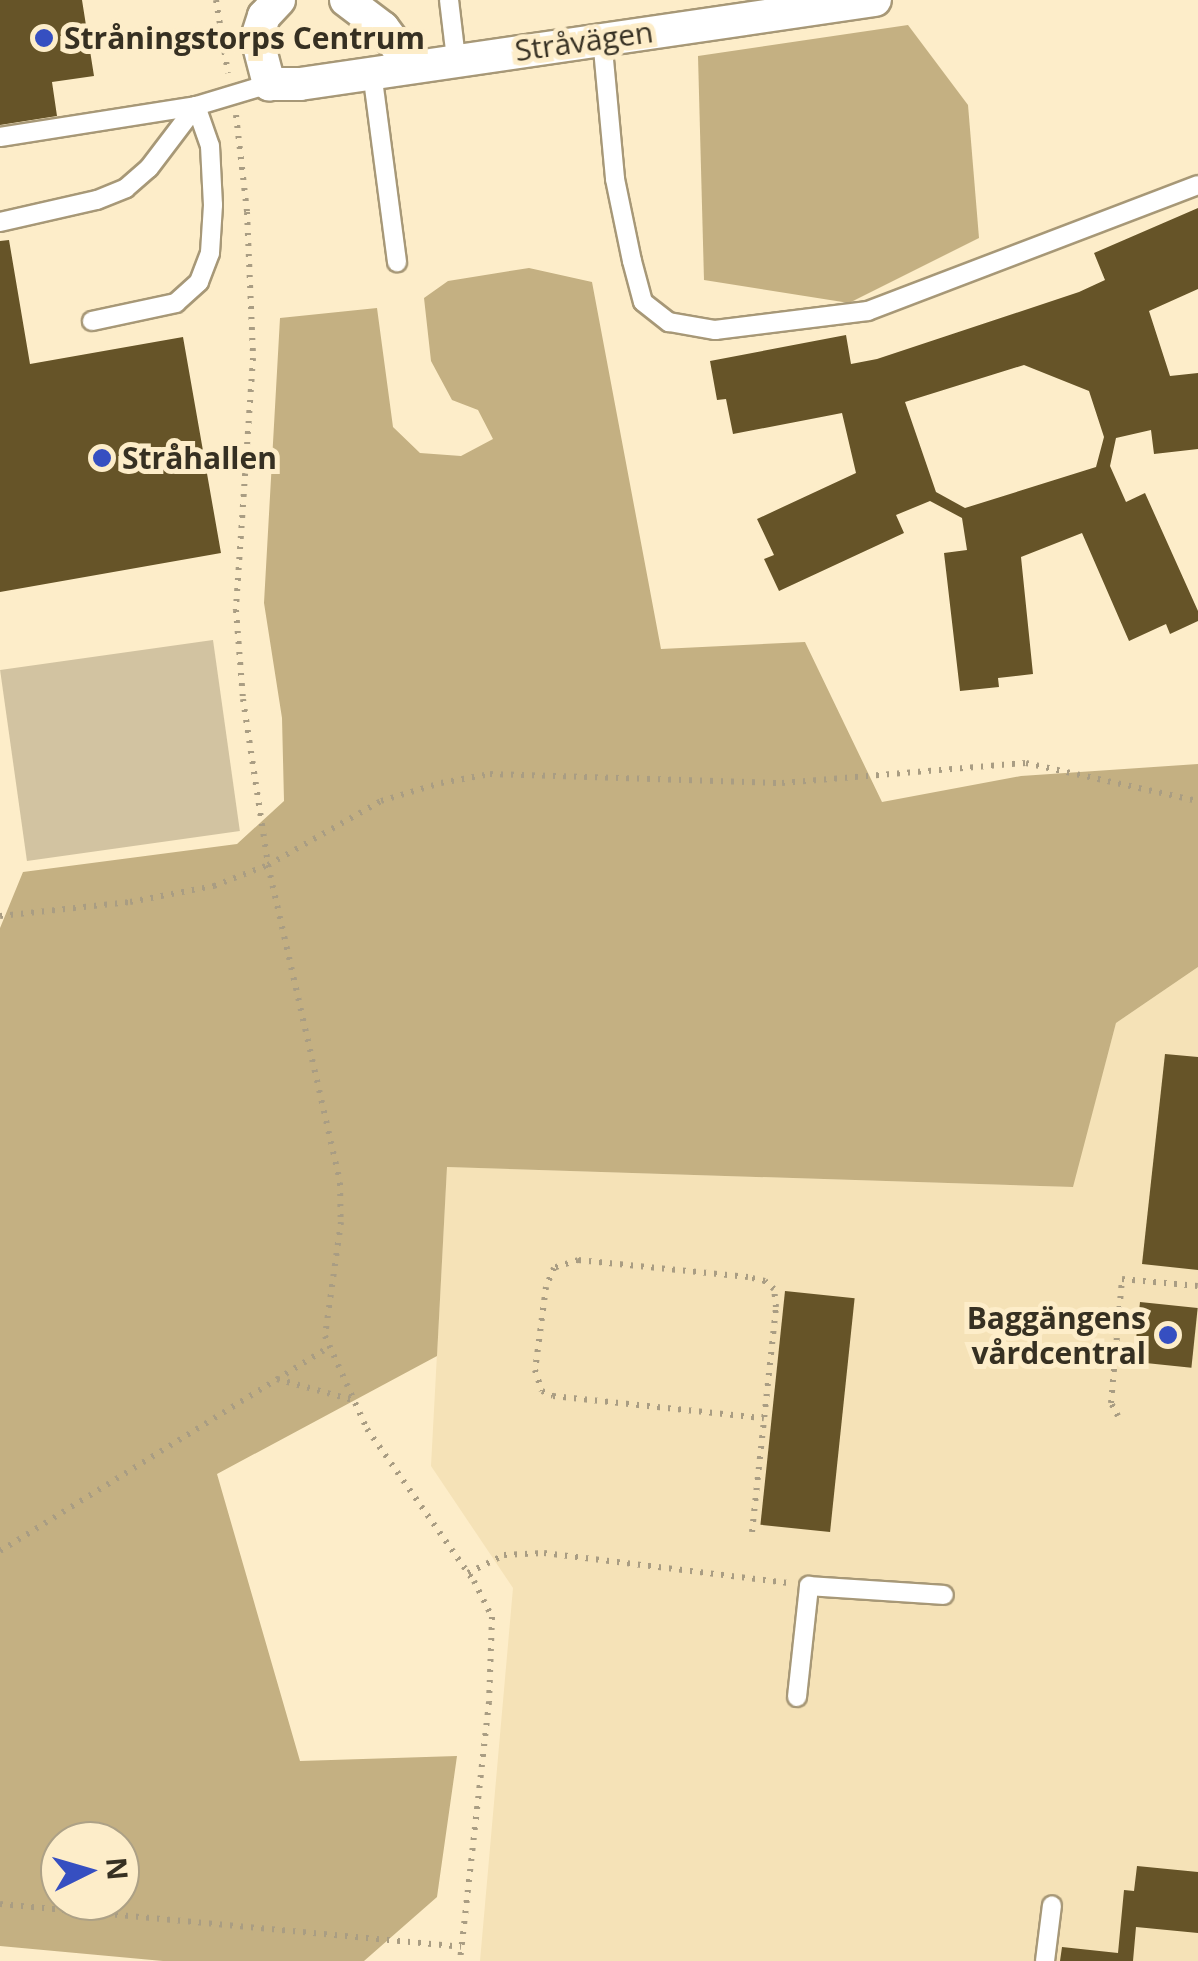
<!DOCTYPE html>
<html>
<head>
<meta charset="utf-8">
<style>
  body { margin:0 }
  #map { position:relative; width:1198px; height:1961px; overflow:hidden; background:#fdedc9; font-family:"Open Sans",sans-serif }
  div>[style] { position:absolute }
  .built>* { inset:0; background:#f5e2b7 }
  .green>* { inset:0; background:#d2c3a1; transform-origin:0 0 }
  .forest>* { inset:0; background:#c4b082 }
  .building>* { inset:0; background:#665428; transform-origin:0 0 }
  .path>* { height:6px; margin-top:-3px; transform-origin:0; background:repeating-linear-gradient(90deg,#a99d83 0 2.5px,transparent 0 10.5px) }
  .roads { filter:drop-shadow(2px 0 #a79877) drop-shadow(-2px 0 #a79877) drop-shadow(0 2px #a79877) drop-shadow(0 -2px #a79877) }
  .lane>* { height:18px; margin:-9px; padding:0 9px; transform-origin:9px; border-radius:9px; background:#fff }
  .street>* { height:32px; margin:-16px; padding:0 16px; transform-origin:16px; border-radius:16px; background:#fff }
  .dots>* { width:28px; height:28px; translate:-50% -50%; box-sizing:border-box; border:5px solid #fdedc9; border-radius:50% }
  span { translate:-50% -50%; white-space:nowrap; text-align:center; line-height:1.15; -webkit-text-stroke:10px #fdedc9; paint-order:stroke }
  .poi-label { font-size:30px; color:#363022; font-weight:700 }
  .left { translate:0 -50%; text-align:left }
  .right { translate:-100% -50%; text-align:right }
  .street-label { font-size:30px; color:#363022 }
  .north { position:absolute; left:40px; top:1821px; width:100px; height:100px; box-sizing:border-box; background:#fdedc9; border:2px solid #ada186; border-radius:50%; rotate:85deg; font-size:28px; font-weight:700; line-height:40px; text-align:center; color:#363022 }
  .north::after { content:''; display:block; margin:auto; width:35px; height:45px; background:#364fc1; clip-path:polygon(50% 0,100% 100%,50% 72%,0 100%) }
</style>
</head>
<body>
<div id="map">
  <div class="built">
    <i style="clip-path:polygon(1198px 967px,1198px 1961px,480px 1961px,513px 1588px,431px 1466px,447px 1167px,1072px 1187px,1116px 1023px)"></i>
  </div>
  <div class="green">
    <i style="left:213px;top:640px;width:193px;height:215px;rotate:82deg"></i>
  </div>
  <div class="forest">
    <i style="clip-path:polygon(908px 25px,968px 105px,979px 238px,849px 303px,704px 280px,698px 56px)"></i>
    <i style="clip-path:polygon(evenodd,529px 268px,592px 282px,661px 649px,805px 642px,882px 802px,1021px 776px,1198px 764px,1198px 967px,1116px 1023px,1073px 1187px,447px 1167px,437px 1356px,217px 1474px,300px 1761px,457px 1756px,437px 1897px,364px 1961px,163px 1961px,0 1946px,0 928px,23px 872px,237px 844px,284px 801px,282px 718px,264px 603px,280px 318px,377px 308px,393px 427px,420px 453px,461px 456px,493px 439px,478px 410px,452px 400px,431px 361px,424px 298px,448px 281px,529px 268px,120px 1841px,120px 1901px,60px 1901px,60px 1841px,120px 1841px)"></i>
  </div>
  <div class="building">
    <i style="clip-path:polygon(0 0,82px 0,94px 76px,52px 82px,57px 116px,0 125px)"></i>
    <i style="clip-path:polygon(evenodd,1198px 208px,1198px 289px,1149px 311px,1170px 376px,1198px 373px,1198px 449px,1154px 454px,1151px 430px,1116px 438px,1110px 466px,1126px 502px,1145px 493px,1198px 611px,1198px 621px,1170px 634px,1166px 624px,1129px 641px,1082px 533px,1021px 557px,1033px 674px,998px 678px,999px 687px,960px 691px,944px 553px,967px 550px,962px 518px,930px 501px,896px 515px,904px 533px,779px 591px,764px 559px,774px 555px,757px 519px,856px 473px,842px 413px,733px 434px,726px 399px,717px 400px,710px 361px,846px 335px,851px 364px,877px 359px,1079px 292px,1105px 280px,1094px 253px,1198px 208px,1024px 365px,1089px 391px,1104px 437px,1096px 467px,965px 508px,936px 492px,905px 402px,1024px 365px)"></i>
    <i style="clip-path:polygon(9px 240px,30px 364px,183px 337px,221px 553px,0 592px,0 241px)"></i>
    <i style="clip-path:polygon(1165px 1054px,1198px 1057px,1198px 1270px,1142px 1264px)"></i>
    <i style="left:785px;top:1291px;width:70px;height:235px;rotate:6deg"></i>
    <i style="left:1140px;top:1302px;width:58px;height:60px;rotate:6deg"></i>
    <i style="clip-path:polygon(1137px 1866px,1198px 1872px,1198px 1933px,1136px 1927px,1133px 1961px,1060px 1961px,1062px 1947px,1118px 1953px,1124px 1890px,1134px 1891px)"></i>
  </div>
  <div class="path">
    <i style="left:216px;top:0;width:74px;rotate:80.7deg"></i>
    <i style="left:236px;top:115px;width:98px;rotate:83.5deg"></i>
    <i style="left:247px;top:212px;width:146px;rotate:87.6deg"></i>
    <i style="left:253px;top:358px;width:253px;rotate:93.9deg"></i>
    <i style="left:236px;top:610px;width:89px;rotate:85.5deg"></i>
    <i style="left:243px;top:699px;width:168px;rotate:81.4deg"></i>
    <i style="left:268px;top:865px;width:326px;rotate:77.2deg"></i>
    <i style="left:340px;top:1183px;width:39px;rotate:89deg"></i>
    <i style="left:341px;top:1222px;width:115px;rotate:98deg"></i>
    <i style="left:325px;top:1336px;width:102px;rotate:65.7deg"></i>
    <i style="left:367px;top:1429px;width:186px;rotate:54.9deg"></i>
    <i style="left:474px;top:1581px;width:40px;rotate:63.4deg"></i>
    <i style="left:492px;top:1617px;width:85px;rotate:92deg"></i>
    <i style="left:489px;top:1702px;width:261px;rotate:96.4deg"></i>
    <i style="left:0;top:916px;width:131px;rotate:-6.1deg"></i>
    <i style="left:130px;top:902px;width:86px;rotate:-10.8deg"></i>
    <i style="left:214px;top:886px;width:58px;rotate:-21.3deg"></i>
    <i style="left:268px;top:865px;width:130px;rotate:-29.5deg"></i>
    <i style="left:381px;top:801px;width:63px;rotate:-16.7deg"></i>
    <i style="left:441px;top:783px;width:50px;rotate:-10.4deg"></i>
    <i style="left:490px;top:774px;width:292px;rotate:1.8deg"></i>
    <i style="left:782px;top:783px;width:245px;rotate:-4.7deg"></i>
    <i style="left:1026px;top:763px;width:176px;rotate:12.5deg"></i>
    <i style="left:277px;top:1379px;width:78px;rotate:15.6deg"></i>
    <i style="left:1118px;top:1416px;width:15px;rotate:-118deg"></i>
    <i style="left:1111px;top:1403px;width:124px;rotate:-84.9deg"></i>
    <i style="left:1122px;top:1279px;width:76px;rotate:5.3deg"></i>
    <i style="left:752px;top:1532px;width:226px;rotate:-83.9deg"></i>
    <i style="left:776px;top:1307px;width:18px;rotate:-96deg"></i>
    <i style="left:774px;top:1289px;width:12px;rotate:-138deg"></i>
    <i style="left:765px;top:1281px;width:17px;rotate:-167deg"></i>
    <i style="left:748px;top:1277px;width:171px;rotate:-174.3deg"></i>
    <i style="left:578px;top:1260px;width:25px;rotate:162deg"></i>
    <i style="left:554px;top:1268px;width:21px;rotate:113deg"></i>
    <i style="left:546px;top:1287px;width:84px;rotate:97.5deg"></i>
    <i style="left:535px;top:1370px;width:22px;rotate:72deg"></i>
    <i style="left:542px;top:1391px;width:12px;rotate:24deg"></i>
    <i style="left:553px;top:1396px;width:212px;rotate:6deg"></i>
    <i style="left:0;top:1551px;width:385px;rotate:-31.8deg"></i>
    <i style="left:468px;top:1573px;width:40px;rotate:-26.6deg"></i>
    <i style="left:504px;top:1555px;width:40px;rotate:-2.9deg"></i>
    <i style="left:544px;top:1553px;width:246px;rotate:7deg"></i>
    <i style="left:0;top:1904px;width:463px;rotate:5.3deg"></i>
  </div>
  <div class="roads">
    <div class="lane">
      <i style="left:449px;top:0;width:59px;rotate:83.2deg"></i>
      <i style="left:602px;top:38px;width:142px;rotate:84.7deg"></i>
      <i style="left:615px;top:179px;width:84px;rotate:78.3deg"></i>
      <i style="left:632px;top:261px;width:42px;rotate:75deg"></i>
      <i style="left:643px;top:302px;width:33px;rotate:38deg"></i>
      <i style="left:669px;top:322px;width:47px;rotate:9.9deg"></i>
      <i style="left:715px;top:330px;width:154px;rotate:-7.1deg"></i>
      <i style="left:868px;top:311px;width:353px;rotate:-20.9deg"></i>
      <i style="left:372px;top:72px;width:192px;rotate:82.5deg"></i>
      <i style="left:0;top:137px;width:198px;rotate:-9deg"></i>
      <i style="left:196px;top:106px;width:42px;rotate:70.7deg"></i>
      <i style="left:210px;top:146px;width:59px;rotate:87.1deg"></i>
      <i style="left:213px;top:205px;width:48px;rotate:93.6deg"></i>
      <i style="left:210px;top:253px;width:31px;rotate:111deg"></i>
      <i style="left:199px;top:282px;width:31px;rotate:138deg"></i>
      <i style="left:176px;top:303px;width:86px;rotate:167.9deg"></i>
      <i style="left:0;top:222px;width:99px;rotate:-12.8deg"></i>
      <i style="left:97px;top:200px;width:31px;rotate:-22deg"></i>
      <i style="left:126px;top:188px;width:30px;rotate:-41deg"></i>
      <i style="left:149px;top:168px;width:78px;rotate:-52.8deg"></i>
      <i style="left:196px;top:106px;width:76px;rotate:-16.8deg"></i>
      <i style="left:797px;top:1697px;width:112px;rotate:-83.8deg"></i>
      <i style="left:809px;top:1586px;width:135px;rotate:3.8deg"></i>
      <i style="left:1045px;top:1961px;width:56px;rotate:-82.9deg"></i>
    </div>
    <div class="street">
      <i style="left:279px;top:0;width:22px;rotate:133deg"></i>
      <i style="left:264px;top:16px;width:23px;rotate:108deg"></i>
      <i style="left:257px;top:38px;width:48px;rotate:75.4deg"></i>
      <i style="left:269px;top:84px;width:31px"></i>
      <i style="left:300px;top:84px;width:581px;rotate:-8.31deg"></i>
      <i style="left:346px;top:0;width:46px;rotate:37.1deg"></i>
      <i style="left:383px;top:28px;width:47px;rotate:53.6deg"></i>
    </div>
  </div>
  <div class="dots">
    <i style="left:44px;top:38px;background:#364fc1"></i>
    <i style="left:102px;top:458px;background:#364fc1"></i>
    <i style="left:1168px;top:1335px;background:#364fc1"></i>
  </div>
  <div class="poi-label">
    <span class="left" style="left:64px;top:38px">Stråningstorps Centrum</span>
    <span class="left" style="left:122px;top:458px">Stråhallen</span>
    <span class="right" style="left:1146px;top:1335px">Baggängens<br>vårdcentral</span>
  </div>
  <div class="street-label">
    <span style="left:584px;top:41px;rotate:-8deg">Stråvägen</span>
  </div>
  <div class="north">N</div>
</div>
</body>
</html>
